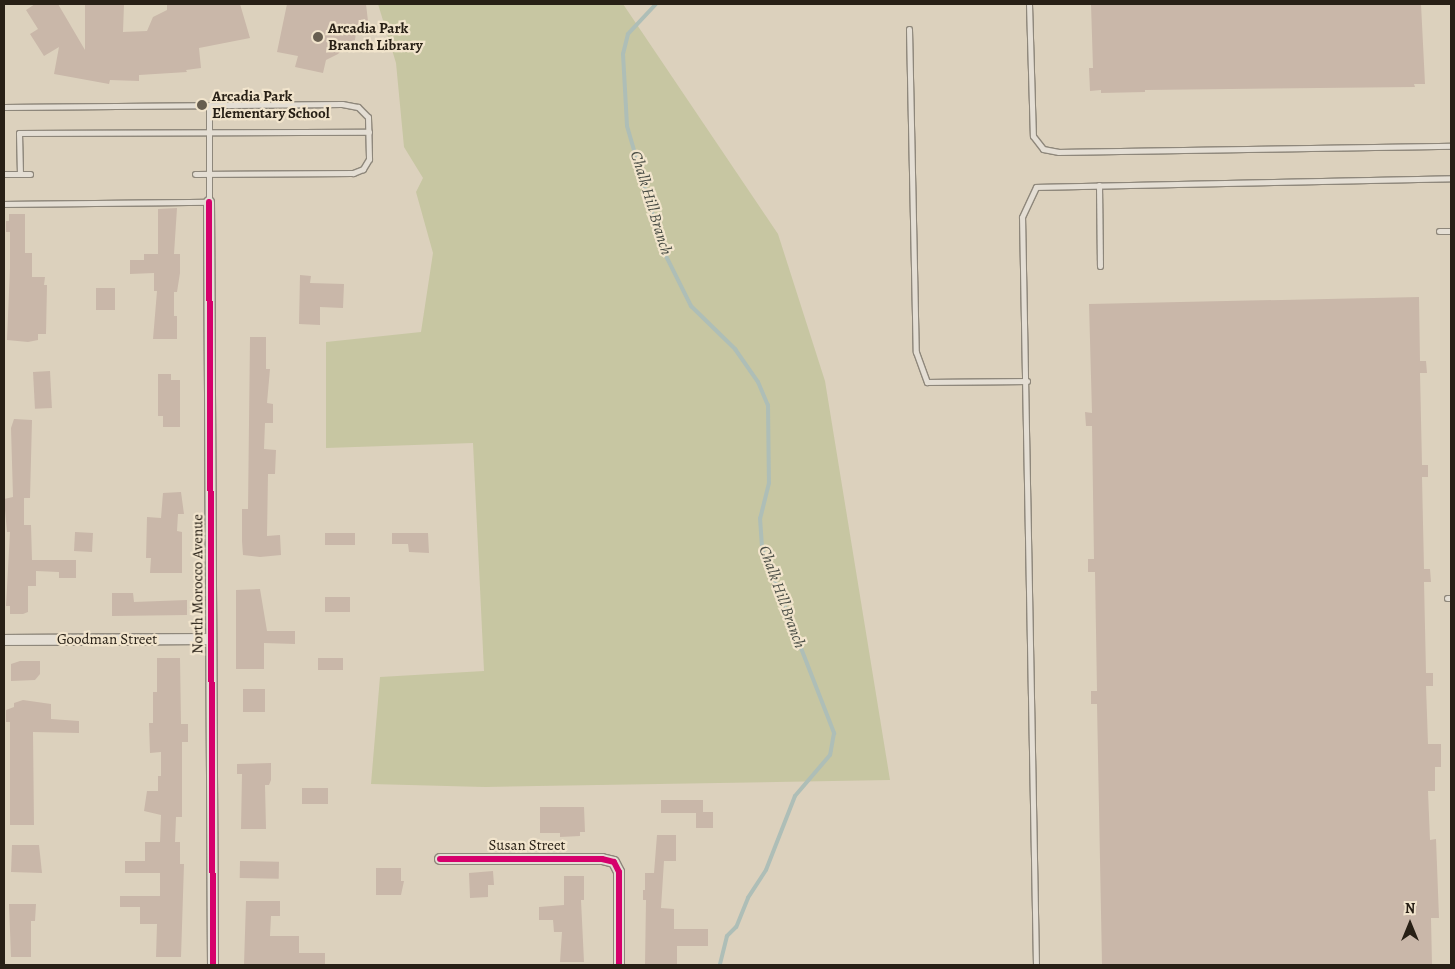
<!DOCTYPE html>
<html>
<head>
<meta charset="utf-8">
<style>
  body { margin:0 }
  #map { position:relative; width:1455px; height:969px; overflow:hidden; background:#dcd1bd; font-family:Alegreya,serif }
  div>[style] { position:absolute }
  .green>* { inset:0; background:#c7c6a2 }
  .stream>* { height:4px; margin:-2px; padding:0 2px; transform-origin:2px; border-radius:2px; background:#aebeb7 }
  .building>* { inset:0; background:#c9b7a9; transform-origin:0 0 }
  .roads { filter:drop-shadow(1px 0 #8e877b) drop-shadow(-1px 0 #8e877b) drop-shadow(0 1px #8e877b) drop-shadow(0 -1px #8e877b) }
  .service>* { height:5px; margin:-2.5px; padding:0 2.5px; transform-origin:2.5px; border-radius:2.5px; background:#e4ded4 }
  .minor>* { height:10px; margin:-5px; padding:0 5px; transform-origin:5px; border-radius:5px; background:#e4ded4 }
  .cycleway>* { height:6px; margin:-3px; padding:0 3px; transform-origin:3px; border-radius:3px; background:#d6006c }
  .dots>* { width:14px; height:14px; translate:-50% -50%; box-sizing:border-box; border:2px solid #f1e4cc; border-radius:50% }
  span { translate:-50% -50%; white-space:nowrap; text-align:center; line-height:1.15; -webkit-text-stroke:4.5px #f1e4cc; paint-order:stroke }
  .poi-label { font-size:15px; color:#282016; font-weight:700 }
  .left { translate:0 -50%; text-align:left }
  .street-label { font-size:15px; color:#282016 }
  .water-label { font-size:16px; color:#4a4d45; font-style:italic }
  .frame { position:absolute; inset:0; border:5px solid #282016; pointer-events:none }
  .north { position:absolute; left:1385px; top:899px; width:50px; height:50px; -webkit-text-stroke:4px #f1e4cc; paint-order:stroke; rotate:0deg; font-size:14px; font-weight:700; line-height:20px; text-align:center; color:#282016 }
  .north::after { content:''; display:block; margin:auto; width:18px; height:22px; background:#282016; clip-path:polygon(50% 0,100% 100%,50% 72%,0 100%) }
</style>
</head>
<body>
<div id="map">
  <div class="green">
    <i style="clip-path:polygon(378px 4px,623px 4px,778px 234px,825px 381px,890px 780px,485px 787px,371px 784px,380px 677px,484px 671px,473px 443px,326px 448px,326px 342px,421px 332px,433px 253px,416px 192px,423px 178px,404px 147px,396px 63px)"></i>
  </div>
  <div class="stream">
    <i style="left:656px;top:4px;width:41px;rotate:133deg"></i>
    <i style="left:628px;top:34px;width:21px;rotate:104deg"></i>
    <i style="left:623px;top:54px;width:72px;rotate:86.8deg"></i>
    <i style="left:627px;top:126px;width:129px;rotate:73.8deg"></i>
    <i style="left:663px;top:250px;width:63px;rotate:63.4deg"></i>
    <i style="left:691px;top:306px;width:62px;rotate:44.3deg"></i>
    <i style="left:735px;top:349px;width:40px;rotate:55.1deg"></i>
    <i style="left:758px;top:382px;width:25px;rotate:67deg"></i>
    <i style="left:768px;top:405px;width:78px;rotate:89.3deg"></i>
    <i style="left:769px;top:483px;width:36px;rotate:104deg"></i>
    <i style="left:760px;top:518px;width:30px;rotate:86deg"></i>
    <i style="left:762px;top:548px;width:199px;rotate:68.7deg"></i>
    <i style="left:834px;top:733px;width:22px;rotate:100deg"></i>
    <i style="left:830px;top:755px;width:54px;rotate:130.5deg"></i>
    <i style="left:795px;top:796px;width:79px;rotate:111.4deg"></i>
    <i style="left:766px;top:870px;width:33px;rotate:123deg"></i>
    <i style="left:748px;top:898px;width:31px;rotate:112deg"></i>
    <i style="left:736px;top:927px;width:13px;rotate:135deg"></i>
    <i style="left:727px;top:936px;width:30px;rotate:104deg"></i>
  </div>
  <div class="building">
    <i style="clip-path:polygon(35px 4px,58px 4px,85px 50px,85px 4px,124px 4px,123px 32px,147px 31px,153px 17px,167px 10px,167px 4px,240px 4px,250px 38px,199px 48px,201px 68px,186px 70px,187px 72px,139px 75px,139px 81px,110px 80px,109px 84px,54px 74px,59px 47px,44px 56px,30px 34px,38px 29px,26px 10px)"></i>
    <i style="clip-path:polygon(287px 4px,366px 4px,369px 30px,357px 28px,354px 45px,347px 44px,338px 54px,326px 60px,323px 73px,295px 67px,298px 56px,277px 52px)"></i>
    <i style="clip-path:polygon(1091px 4px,1421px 4px,1425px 84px,1414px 84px,1415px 87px,1145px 90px,1145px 92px,1101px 93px,1101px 90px,1090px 91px,1089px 68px,1093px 68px)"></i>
    <i style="clip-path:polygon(177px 208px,174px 254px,180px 254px,180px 273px,177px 292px,174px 292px,174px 316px,177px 316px,177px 339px,153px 339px,157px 291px,154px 291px,154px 273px,130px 274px,130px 260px,144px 260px,144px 254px,158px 254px,158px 209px)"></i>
    <i style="clip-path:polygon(9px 214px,25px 214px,25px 253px,32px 253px,32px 277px,45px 277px,44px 285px,47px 285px,46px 334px,38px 334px,38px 340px,28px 342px,7px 340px,10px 268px,10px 232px,6px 232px,6px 221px,9px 221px)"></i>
    <i style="clip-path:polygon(300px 275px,311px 276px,310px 283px,344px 284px,343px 308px,320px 307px,320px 325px,299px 324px)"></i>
    <i style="left:96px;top:288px;width:19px;height:22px"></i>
    <i style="clip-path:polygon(1419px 297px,1420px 361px,1426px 361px,1427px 373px,1420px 373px,1422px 465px,1428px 465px,1428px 477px,1422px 477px,1424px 569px,1430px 569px,1431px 582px,1424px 582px,1426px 673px,1433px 673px,1433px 686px,1426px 686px,1428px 744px,1441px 744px,1441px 767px,1435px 767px,1435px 791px,1428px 791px,1430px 840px,1436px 839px,1439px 918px,1431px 918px,1432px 965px,1102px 965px,1097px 704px,1091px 704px,1091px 691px,1097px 691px,1095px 572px,1088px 572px,1088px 559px,1094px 559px,1092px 426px,1086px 426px,1085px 412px,1092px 413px,1089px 304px)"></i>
    <i style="clip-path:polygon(250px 337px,266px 337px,266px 369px,270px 369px,267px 403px,273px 404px,273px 423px,265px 423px,264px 449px,276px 450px,275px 474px,268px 474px,267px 536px,280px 535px,281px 555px,260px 557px,243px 555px,242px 541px,242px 509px,248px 509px)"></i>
    <i style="left:50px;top:371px;width:37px;height:17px;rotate:87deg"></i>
    <i style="clip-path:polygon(158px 374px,171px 374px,171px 380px,180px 380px,180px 427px,163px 427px,163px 416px,158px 416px)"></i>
    <i style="clip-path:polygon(14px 419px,32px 420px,30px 498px,24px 498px,24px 525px,31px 525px,32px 560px,76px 560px,76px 578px,59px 578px,59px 572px,36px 571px,36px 586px,28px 586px,28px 612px,23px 614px,10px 614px,10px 606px,6px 606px,10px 532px,7px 532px,4px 499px,13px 497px,11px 428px)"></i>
    <i style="clip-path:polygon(181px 492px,184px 514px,178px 514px,177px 531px,182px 532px,182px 573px,150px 573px,151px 558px,146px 558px,147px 517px,161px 518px,163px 493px)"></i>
    <i style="left:93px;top:533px;width:19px;height:18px;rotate:93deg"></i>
    <i style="left:325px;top:533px;width:30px;height:12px"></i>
    <i style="clip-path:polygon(392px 533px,428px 533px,429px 553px,409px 552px,408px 544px,392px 544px)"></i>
    <i style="clip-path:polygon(260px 589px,267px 631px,295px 631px,295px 644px,264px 643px,264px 669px,236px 669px,236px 590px)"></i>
    <i style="clip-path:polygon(112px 593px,133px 593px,134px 602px,187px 600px,187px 615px,112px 616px)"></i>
    <i style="left:325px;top:597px;width:25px;height:15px"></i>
    <i style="clip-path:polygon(157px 658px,180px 658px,181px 724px,188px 724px,188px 742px,182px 742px,182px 817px,176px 817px,175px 842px,180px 842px,180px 864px,184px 864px,181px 957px,156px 957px,157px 924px,140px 924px,140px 907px,120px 907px,120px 896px,160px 896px,160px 873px,125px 873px,125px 861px,145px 861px,145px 842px,160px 842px,161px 815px,144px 811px,147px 791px,158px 791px,158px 776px,161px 776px,161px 752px,150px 753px,149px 723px,153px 723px,153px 692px,157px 692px)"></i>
    <i style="left:318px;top:658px;width:25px;height:12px"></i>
    <i style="clip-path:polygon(20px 661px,40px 661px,40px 674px,35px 680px,11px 681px,11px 664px)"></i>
    <i style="left:243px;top:689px;width:22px;height:23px"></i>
    <i style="clip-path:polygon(23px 700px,51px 704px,51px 719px,79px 721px,79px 733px,33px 732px,34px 825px,10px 825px,10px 722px,6px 722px,6px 710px,14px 707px,14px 703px)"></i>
    <i style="clip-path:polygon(271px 763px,271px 780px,269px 785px,265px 785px,266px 829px,241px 829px,242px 774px,237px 774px,237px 764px)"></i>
    <i style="left:302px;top:788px;width:26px;height:16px"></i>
    <i style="clip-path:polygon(661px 800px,703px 800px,703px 812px,713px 812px,713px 828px,696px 828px,696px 813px,661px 813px)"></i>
    <i style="clip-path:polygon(540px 807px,584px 807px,585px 832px,580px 832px,580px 836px,560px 837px,560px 833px,540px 833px)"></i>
    <i style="clip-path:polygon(657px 835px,676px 835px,676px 861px,664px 861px,661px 908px,674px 909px,674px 929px,708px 929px,708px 946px,677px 946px,677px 965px,645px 965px,646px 900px,643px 900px,643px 890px,645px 890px,645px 873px,654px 873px)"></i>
    <i style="clip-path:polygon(12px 845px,39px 845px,42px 873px,11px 872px)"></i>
    <i style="left:240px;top:861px;width:39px;height:17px;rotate:1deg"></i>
    <i style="clip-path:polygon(376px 868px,401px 868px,401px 881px,404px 881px,401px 895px,376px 895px)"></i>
    <i style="clip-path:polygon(493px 871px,494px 885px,488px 885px,488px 897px,470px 898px,469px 873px)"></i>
    <i style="clip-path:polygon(564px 876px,584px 876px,584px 900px,581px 900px,584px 962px,560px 962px,562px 932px,554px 932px,553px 920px,539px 920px,539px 907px,564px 905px)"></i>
    <i style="clip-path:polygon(246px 901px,280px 901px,280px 916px,271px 916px,270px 936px,299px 936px,299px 953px,325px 953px,325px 965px,244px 965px)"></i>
    <i style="clip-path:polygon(9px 904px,36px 904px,35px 921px,31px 921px,31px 957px,11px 957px)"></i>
  </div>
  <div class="roads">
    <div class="service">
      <i style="left:1029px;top:4px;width:132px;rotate:88.3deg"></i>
      <i style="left:1033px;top:136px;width:16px;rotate:52deg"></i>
      <i style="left:1043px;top:149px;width:16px;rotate:11deg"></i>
      <i style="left:1059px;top:152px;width:392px;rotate:-0.9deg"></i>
      <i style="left:909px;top:29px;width:323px;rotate:88.8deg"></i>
      <i style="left:916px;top:352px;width:32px;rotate:70deg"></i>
      <i style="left:927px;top:382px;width:100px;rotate:-0.6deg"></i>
      <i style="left:4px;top:107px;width:338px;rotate:-0.5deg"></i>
      <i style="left:342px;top:104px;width:16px;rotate:11deg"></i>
      <i style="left:358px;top:107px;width:14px;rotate:45deg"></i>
      <i style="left:368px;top:117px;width:42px;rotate:88.6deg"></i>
      <i style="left:369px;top:159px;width:12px;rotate:121deg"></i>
      <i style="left:363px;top:169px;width:11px;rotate:158deg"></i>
      <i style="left:353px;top:173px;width:158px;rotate:179.6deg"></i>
      <i style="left:4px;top:174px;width:26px"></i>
      <i style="left:20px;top:174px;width:41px;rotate:-91.4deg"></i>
      <i style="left:19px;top:133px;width:350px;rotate:-0.2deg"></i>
      <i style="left:1099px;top:185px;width:81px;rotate:89.3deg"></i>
      <i style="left:4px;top:204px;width:205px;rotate:-0.6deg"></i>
      <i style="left:209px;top:202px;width:97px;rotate:-90deg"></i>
      <i style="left:1439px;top:231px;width:12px"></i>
      <i style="left:1447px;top:598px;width:4px"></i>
      <i style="left:1036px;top:965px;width:748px;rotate:-91.07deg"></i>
      <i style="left:1022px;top:217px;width:33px;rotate:-65deg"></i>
      <i style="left:1036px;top:187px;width:415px;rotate:-1.2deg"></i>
    </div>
    <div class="minor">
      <i style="left:209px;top:202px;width:763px;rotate:89.7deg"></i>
      <i style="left:4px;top:640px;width:207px;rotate:-0.3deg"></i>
      <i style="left:440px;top:859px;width:162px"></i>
      <i style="left:602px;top:859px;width:12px;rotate:14deg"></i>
      <i style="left:614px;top:862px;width:11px;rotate:63deg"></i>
      <i style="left:619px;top:872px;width:93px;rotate:90deg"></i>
    </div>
  </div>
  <div class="cycleway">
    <i style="left:209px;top:202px;width:763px;rotate:89.7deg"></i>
    <i style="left:440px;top:859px;width:162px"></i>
    <i style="left:602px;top:859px;width:12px;rotate:14deg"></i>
    <i style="left:614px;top:862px;width:11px;rotate:63deg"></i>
    <i style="left:619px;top:872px;width:93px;rotate:90deg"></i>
  </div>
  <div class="dots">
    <i style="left:318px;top:37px;background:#675e50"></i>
    <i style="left:202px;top:105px;background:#675e50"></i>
  </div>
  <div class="poi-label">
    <span class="left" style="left:328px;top:37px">Arcadia Park<br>Branch Library</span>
    <span class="left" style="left:212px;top:105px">Arcadia Park<br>Elementary School</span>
  </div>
  <div class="street-label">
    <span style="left:198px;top:584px;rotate:-90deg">North Morocco Avenue</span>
    <span style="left:107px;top:640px">Goodman Street</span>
    <span style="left:527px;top:846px">Susan Street</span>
  </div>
  <div class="water-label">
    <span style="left:651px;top:203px;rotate:73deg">Chalk Hill Branch</span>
    <span style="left:782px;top:597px;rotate:70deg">Chalk Hill Branch</span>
  </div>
  <div class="frame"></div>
  <div class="north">N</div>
</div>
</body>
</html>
